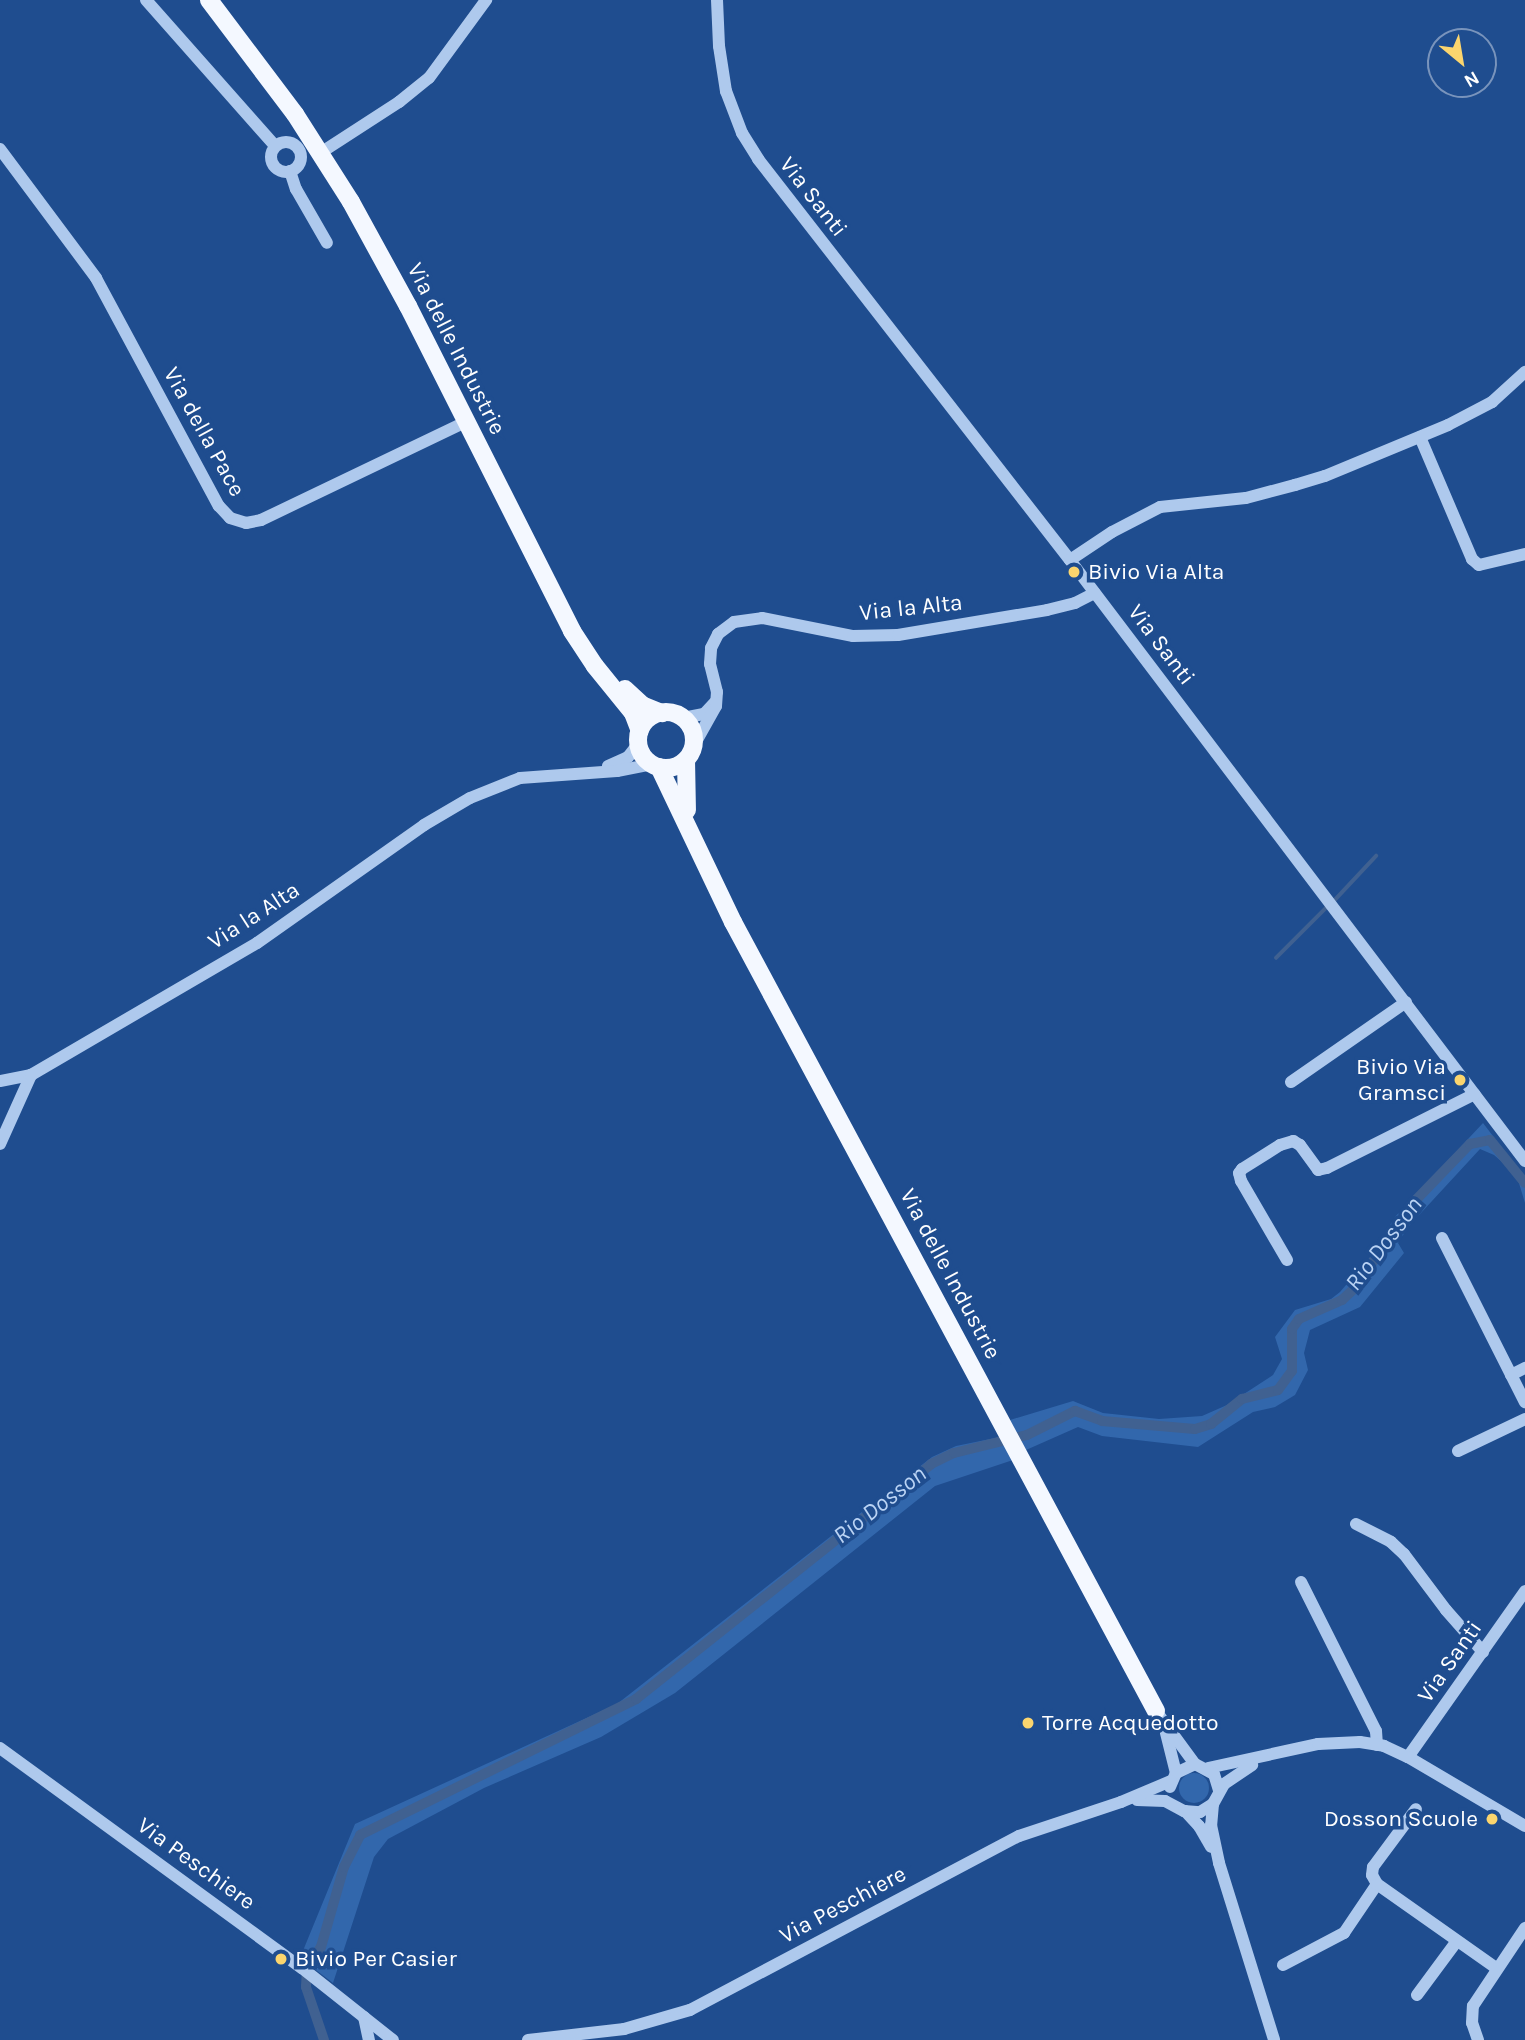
<!DOCTYPE html>
<html>
<head>
<meta charset="utf-8">
<style>
  body { margin:0 }
  #map { position:relative; width:1525px; height:2040px; overflow:hidden; background:#1f4d8f; font-family:Karla,sans-serif }
  div>[style] { position:absolute }
  .green>* { inset:0; background:#3267ac }
  .round { border-radius:50% }
  .stream>* { height:3.5px; margin:-1.75px; padding:0 1.75px; transform-origin:1.75px; border-radius:1.75px; background:#406191 }
  .canal>* { height:10px; margin:-5px; padding:0 5px; transform-origin:5px; border-radius:5px; background:#406191 }
  .minor>* { height:12px; margin:-6px; padding:0 6px; transform-origin:6px; border-radius:6px; background:#aec9ed }
  .minor>.ring { margin:-6px; padding:0; box-sizing:content-box; background:none; border:12px solid #aec9ed; border-radius:50% }
  .major>* { height:18px; margin:-9px; padding:0 9px; transform-origin:9px; border-radius:9px; background:#f4f8ff }
  .major>.ring { margin:-9px; padding:0; box-sizing:content-box; background:none; border:18px solid #f4f8ff; border-radius:50% }
  .dots>* { width:19px; height:19px; translate:-50% -50%; box-sizing:border-box; border:4px solid #1f4d8f; border-radius:50% }
  span { translate:-50% -50%; white-space:nowrap; text-align:center; line-height:1.15; -webkit-text-stroke:7px #1f4d8f; paint-order:stroke }
  .street-label { font-size:23px; color:#fff }
  .poi-label { font-size:23px; color:#fff }
  .left { translate:0 -50%; text-align:left }
  .right { translate:-100% -50%; text-align:right }
  .water-label { font-size:24px; color:#bad3f4; font-style:italic }
  .north { position:absolute; left:1427px; top:28px; width:70px; height:70px; box-sizing:border-box; background:#1f4d8f; border:2px solid #7994bc; border-radius:50%; rotate:150deg; font-size:19px; font-weight:700; line-height:28px; text-align:center; color:#fff }
  .north::after { content:''; display:block; margin:auto; width:24px; height:32px; background:#fbd56e; clip-path:polygon(50% 0,100% 100%,50% 72%,0 100%) }
</style>
</head>
<body>
<div id="map">
  <div class="green">
    <i style="clip-path:polygon(1483px 1123px,1525px 1178px,1525px 1203px,1518px 1180px,1509px 1168px,1494px 1155px,1480px 1149px,1408px 1227px,1398px 1243px,1404px 1253px,1360px 1307px,1310px 1330px,1304px 1353px,1308px 1370px,1295px 1395px,1275px 1407px,1253px 1412px,1198px 1447px,1102px 1436px,1078px 1427px,1026px 1450px,1010px 1420px,1073px 1401px,1103px 1413px,1159px 1419px,1202px 1416px,1227px 1405px,1273px 1375px,1282px 1359px,1275px 1337px,1295px 1310px,1331px 1299px,1340px 1292px,1371px 1256px,1395px 1217px)"></i>
    <i style="clip-path:polygon(1000px 1437px,1013px 1460px,935px 1486px,675px 1693px,601px 1737px,484px 1788px,388px 1839px,374px 1857px,333px 1983px,300px 1958px,355px 1824px,617px 1704px,932px 1457px,956px 1446px)"></i>
    <i class="round" style="left:1179px;top:1773px;width:30px;height:30px"></i>
  </div>
  <div class="stream">
    <i style="left:1333px;top:902px;width:63px;rotate:-46.9deg"></i>
    <i style="left:1276px;top:958px;width:72px;rotate:-45deg"></i>
  </div>
  <div class="canal">
    <i style="left:324px;top:2040px;width:56px;rotate:-108.8deg"></i>
    <i style="left:306px;top:1987px;width:18px;rotate:-87deg"></i>
    <i style="left:307px;top:1969px;width:26px;rotate:-58deg"></i>
    <i style="left:321px;top:1947px;width:83px;rotate:-74deg"></i>
    <i style="left:344px;top:1867px;width:36px;rotate:-63deg"></i>
    <i style="left:360px;top:1835px;width:308px;rotate:-26.2deg"></i>
    <i style="left:636px;top:1699px;width:377px;rotate:-38.5deg"></i>
    <i style="left:931px;top:1464px;width:25px;rotate:-26deg"></i>
    <i style="left:954px;top:1453px;width:75px;rotate:-13.9deg"></i>
    <i style="left:1027px;top:1435px;width:54px;rotate:-26.6deg"></i>
    <i style="left:1075px;top:1411px;width:29px;rotate:20deg"></i>
    <i style="left:1102px;top:1421px;width:93px;rotate:4.9deg"></i>
    <i style="left:1195px;top:1429px;width:17px;rotate:-17deg"></i>
    <i style="left:1211px;top:1424px;width:40px;rotate:-39deg"></i>
    <i style="left:1242px;top:1399px;width:37px;rotate:-14deg"></i>
    <i style="left:1278px;top:1390px;width:24px;rotate:-54deg"></i>
    <i style="left:1292px;top:1371px;width:42px;rotate:-90deg"></i>
    <i style="left:1292px;top:1329px;width:12px;rotate:-55deg"></i>
    <i style="left:1299px;top:1319px;width:47px;rotate:-23.8deg"></i>
    <i style="left:1342px;top:1300px;width:19px;rotate:-43deg"></i>
    <i style="left:1356px;top:1287px;width:99px;rotate:-56.1deg"></i>
    <i style="left:1411px;top:1205px;width:85px;rotate:-46deg"></i>
    <i style="left:1470px;top:1144px;width:20px;rotate:-11deg"></i>
    <i style="left:1490px;top:1140px;width:55px;rotate:50.9deg"></i>
  </div>
  <div class="minor">
    <i style="left:146px;top:0;width:195px;rotate:48.5deg"></i>
    <i style="left:717px;top:0;width:46px;rotate:87.5deg"></i>
    <i style="left:719px;top:46px;width:46px;rotate:81.2deg"></i>
    <i style="left:726px;top:91px;width:45px;rotate:69.1deg"></i>
    <i style="left:742px;top:133px;width:31px;rotate:58deg"></i>
    <i style="left:758px;top:159px;width:508px;rotate:52.12deg"></i>
    <i style="left:1070px;top:560px;width:754px;rotate:52.87deg"></i>
    <i class="ring" style="left:271px;top:142px;width:18px;height:18px"></i>
    <i style="left:328px;top:148px;width:85px;rotate:-32.9deg"></i>
    <i style="left:399px;top:102px;width:38px;rotate:-39deg"></i>
    <i style="left:429px;top:78px;width:97px;rotate:-53.8deg"></i>
    <i style="left:0;top:149px;width:161px;rotate:53.3deg"></i>
    <i style="left:96px;top:278px;width:259px;rotate:61.7deg"></i>
    <i style="left:219px;top:506px;width:16px;rotate:47deg"></i>
    <i style="left:230px;top:518px;width:17px;rotate:17deg"></i>
    <i style="left:246px;top:523px;width:15px;rotate:-11deg"></i>
    <i style="left:261px;top:520px;width:227px;rotate:-25.6deg"></i>
    <i style="left:290px;top:171px;width:19px;rotate:72deg"></i>
    <i style="left:296px;top:189px;width:62px;rotate:60.1deg"></i>
    <i style="left:1420px;top:437px;width:133px;rotate:66.9deg"></i>
    <i style="left:1472px;top:559px;width:9px;rotate:41deg"></i>
    <i style="left:1479px;top:565px;width:47px;rotate:-13.4deg"></i>
    <i style="left:1070px;top:560px;width:50px;rotate:-33.7deg"></i>
    <i style="left:1112px;top:532px;width:54px;rotate:-27.5deg"></i>
    <i style="left:1160px;top:507px;width:86px;rotate:-6deg"></i>
    <i style="left:1246px;top:498px;width:51px;rotate:-14.9deg"></i>
    <i style="left:1295px;top:485px;width:31px;rotate:-17deg"></i>
    <i style="left:1325px;top:476px;width:133px;rotate:-22.5deg"></i>
    <i style="left:1448px;top:425px;width:50px;rotate:-27.6deg"></i>
    <i style="left:1492px;top:402px;width:45px;rotate:-42.3deg"></i>
    <i style="left:683px;top:718px;width:21px;rotate:-11deg"></i>
    <i style="left:704px;top:714px;width:16px;rotate:-47deg"></i>
    <i style="left:693px;top:747px;width:47px;rotate:-60.7deg"></i>
    <i style="left:716px;top:706px;width:14px;rotate:-86deg"></i>
    <i style="left:717px;top:692px;width:29px;rotate:-104deg"></i>
    <i style="left:710px;top:664px;width:16px;rotate:-86deg"></i>
    <i style="left:711px;top:648px;width:16px;rotate:-63deg"></i>
    <i style="left:718px;top:634px;width:20px;rotate:-37deg"></i>
    <i style="left:734px;top:622px;width:28px;rotate:-8deg"></i>
    <i style="left:762px;top:618px;width:93px;rotate:11.2deg"></i>
    <i style="left:853px;top:636px;width:45px;rotate:-1.3deg"></i>
    <i style="left:898px;top:635px;width:151px;rotate:-9.5deg"></i>
    <i style="left:1047px;top:610px;width:29px;rotate:-14deg"></i>
    <i style="left:1075px;top:603px;width:22px;rotate:-27deg"></i>
    <i style="left:608px;top:766px;width:22px;rotate:-24deg"></i>
    <i style="left:628px;top:757px;width:16px;rotate:-52deg"></i>
    <i style="left:0;top:1081px;width:32px;rotate:-11deg"></i>
    <i style="left:1291px;top:1082px;width:140px;rotate:-34.8deg"></i>
    <i style="left:0;top:1144px;width:76px;rotate:-65.8deg"></i>
    <i style="left:31px;top:1075px;width:262px;rotate:-30.3deg"></i>
    <i style="left:257px;top:943px;width:204px;rotate:-35.2deg"></i>
    <i style="left:424px;top:825px;width:53px;rotate:-30.4deg"></i>
    <i style="left:470px;top:798px;width:54px;rotate:-21.8deg"></i>
    <i style="left:520px;top:778px;width:97px;rotate:-4.1deg"></i>
    <i style="left:617px;top:771px;width:36px;rotate:-11deg"></i>
    <i style="left:1442px;top:1238px;width:184px;rotate:63.2deg"></i>
    <i style="left:1287px;top:1260px;width:91px;rotate:-120.2deg"></i>
    <i style="left:1241px;top:1181px;width:8px;rotate:-104deg"></i>
    <i style="left:1239px;top:1173px;width:5px;rotate:-53deg"></i>
    <i style="left:1242px;top:1169px;width:45px;rotate:-32.3deg"></i>
    <i style="left:1280px;top:1145px;width:14px;rotate:-17deg"></i>
    <i style="left:1293px;top:1141px;width:8px;rotate:30deg"></i>
    <i style="left:1300px;top:1145px;width:31px;rotate:54deg"></i>
    <i style="left:1318px;top:1170px;width:9px;rotate:-13deg"></i>
    <i style="left:1327px;top:1168px;width:165px;rotate:-26.6deg"></i>
    <i style="left:1511px;top:1375px;width:16px;rotate:-27deg"></i>
    <i style="left:1458px;top:1451px;width:74px;rotate:-25.5deg"></i>
    <i style="left:1356px;top:1524px;width:39px;rotate:27deg"></i>
    <i style="left:1391px;top:1542px;width:18px;rotate:43deg"></i>
    <i style="left:1404px;top:1554px;width:70px;rotate:53.1deg"></i>
    <i style="left:1446px;top:1610px;width:56px;rotate:48.6deg"></i>
    <i style="left:1301px;top:1582px;width:167px;rotate:63.3deg"></i>
    <i style="left:1376px;top:1731px;width:14px;rotate:86deg"></i>
    <i style="left:1156px;top:1711px;width:66px;rotate:53.7deg"></i>
    <i style="left:1166px;top:1733px;width:41px;rotate:76deg"></i>
    <i style="left:0;top:1748px;width:374px;rotate:36.1deg"></i>
    <i style="left:302px;top:1968px;width:116px;rotate:38.4deg"></i>
    <i style="left:1408px;top:1757px;width:203px;rotate:-54.8deg"></i>
    <i style="left:1208px;top:1768px;width:113px;rotate:-12.3deg"></i>
    <i style="left:1318px;top:1744px;width:42px;rotate:-2.7deg"></i>
    <i style="left:1360px;top:1742px;width:24px;rotate:9deg"></i>
    <i style="left:1384px;top:1746px;width:26px;rotate:25deg"></i>
    <i style="left:1408px;top:1757px;width:136px;rotate:30.5deg"></i>
    <i style="left:1170px;top:1787px;width:15px;rotate:-67deg"></i>
    <i style="left:1176px;top:1773px;width:21px;rotate:-25deg"></i>
    <i style="left:1195px;top:1764px;width:21px;rotate:28deg"></i>
    <i style="left:1214px;top:1774px;width:17px;rotate:73deg"></i>
    <i style="left:1137px;top:1800px;width:28px;rotate:2deg"></i>
    <i style="left:1165px;top:1801px;width:21px;rotate:28deg"></i>
    <i style="left:1184px;top:1811px;width:16px;rotate:4deg"></i>
    <i style="left:1200px;top:1812px;width:15px;rotate:-32deg"></i>
    <i style="left:1213px;top:1804px;width:23px;rotate:-61deg"></i>
    <i style="left:1224px;top:1784px;width:34px;rotate:-34deg"></i>
    <i style="left:1213px;top:1804px;width:21px;rotate:95deg"></i>
    <i style="left:1211px;top:1825px;width:39px;rotate:78deg"></i>
    <i style="left:1219px;top:1863px;width:185px;rotate:72.7deg"></i>
    <i style="left:1185px;top:1811px;width:21px;rotate:47deg"></i>
    <i style="left:1199px;top:1826px;width:24px;rotate:60deg"></i>
    <i style="left:1377px;top:1884px;width:146px;rotate:35.2deg"></i>
    <i style="left:1283px;top:1965px;width:69px;rotate:-27.7deg"></i>
    <i style="left:1344px;top:1933px;width:59px;rotate:-56deg"></i>
    <i style="left:1377px;top:1884px;width:10px;rotate:-119deg"></i>
    <i style="left:1372px;top:1875px;width:8px;rotate:-83deg"></i>
    <i style="left:1373px;top:1867px;width:72px;rotate:-53.4deg"></i>
    <i style="left:1417px;top:1995px;width:67px;rotate:-53.5deg"></i>
    <i style="left:364px;top:2017px;width:24px;rotate:78deg"></i>
    <i style="left:528px;top:2040px;width:97px;rotate:-6.5deg"></i>
    <i style="left:624px;top:2029px;width:69px;rotate:-16.1deg"></i>
    <i style="left:690px;top:2010px;width:372px;rotate:-27.9deg"></i>
    <i style="left:1019px;top:1836px;width:108px;rotate:-18.4deg"></i>
    <i style="left:1121px;top:1802px;width:54px;rotate:-22.8deg"></i>
    <i style="left:1478px;top:2040px;width:18px;rotate:-109deg"></i>
    <i style="left:1472px;top:2023px;width:17px;rotate:-87deg"></i>
    <i style="left:1473px;top:2006px;width:94px;rotate:-56.3deg"></i>
  </div>
  <div class="major">
    <i style="left:209px;top:0;width:143px;rotate:53deg"></i>
    <i style="left:295px;top:114px;width:104px;rotate:57.5deg"></i>
    <i style="left:351px;top:202px;width:119px;rotate:61.3deg"></i>
    <i style="left:408px;top:306px;width:364px;rotate:63.2deg"></i>
    <i style="left:572px;top:631px;width:42px;rotate:56.7deg"></i>
    <i style="left:595px;top:666px;width:60px;rotate:51deg"></i>
    <i style="left:633px;top:713px;width:19px;rotate:69deg"></i>
    <i style="left:625px;top:689px;width:23px;rotate:43deg"></i>
    <i style="left:642px;top:705px;width:22px;rotate:22deg"></i>
    <i class="ring" style="left:638px;top:712px;width:38px;height:38px"></i>
    <i style="left:686px;top:760px;width:50px;rotate:88.9deg"></i>
    <i style="left:659px;top:767px;width:172px;rotate:64.5deg"></i>
    <i style="left:733px;top:922px;width:895px;rotate:61.8deg"></i>
  </div>
  <div class="dots">
    <i style="left:1074px;top:572px;background:#fbd56e"></i>
    <i style="left:1460px;top:1080px;background:#fbd56e"></i>
    <i style="left:1028px;top:1723px;background:#fbd56e"></i>
    <i style="left:1492px;top:1819px;background:#fbd56e"></i>
    <i style="left:281px;top:1959px;background:#fbd56e"></i>
  </div>
  <div class="street-label">
    <span style="left:813px;top:197px;rotate:52deg">Via Santi</span>
    <span style="left:456px;top:349px;rotate:63deg">Via delle Industrie</span>
    <span style="left:204px;top:432px;rotate:61deg">Via della Pace</span>
    <span style="left:911px;top:608px;rotate:-6deg">Via la Alta</span>
    <span style="left:1161px;top:645px;rotate:53deg">Via Santi</span>
    <span style="left:254px;top:916px;rotate:-33deg">Via la Alta</span>
    <span style="left:950px;top:1274px;rotate:62deg">Via delle Industrie</span>
    <span style="left:1450px;top:1662px;rotate:-55deg">Via Santi</span>
    <span style="left:196px;top:1864px;rotate:36deg">Via Peschiere</span>
    <span style="left:843px;top:1905px;rotate:-28deg">Via Peschiere</span>
  </div>
  <div class="poi-label">
    <span class="left" style="left:1088px;top:572px">Bivio Via Alta</span>
    <span class="right" style="left:1446px;top:1080px">Bivio Via<br>Gramsci</span>
    <span class="left" style="left:1042px;top:1723px">Torre Acquedotto</span>
    <span class="right" style="left:1478px;top:1819px">Dosson Scuole</span>
    <span class="left" style="left:295px;top:1959px">Bivio Per Casier</span>
  </div>
  <div class="water-label">
    <span style="left:1384px;top:1244px;rotate:-53deg">Rio Dosson</span>
    <span style="left:880px;top:1505px;rotate:-38deg">Rio Dosson</span>
  </div>
  <div class="north">N</div>
</div>
</body>
</html>
